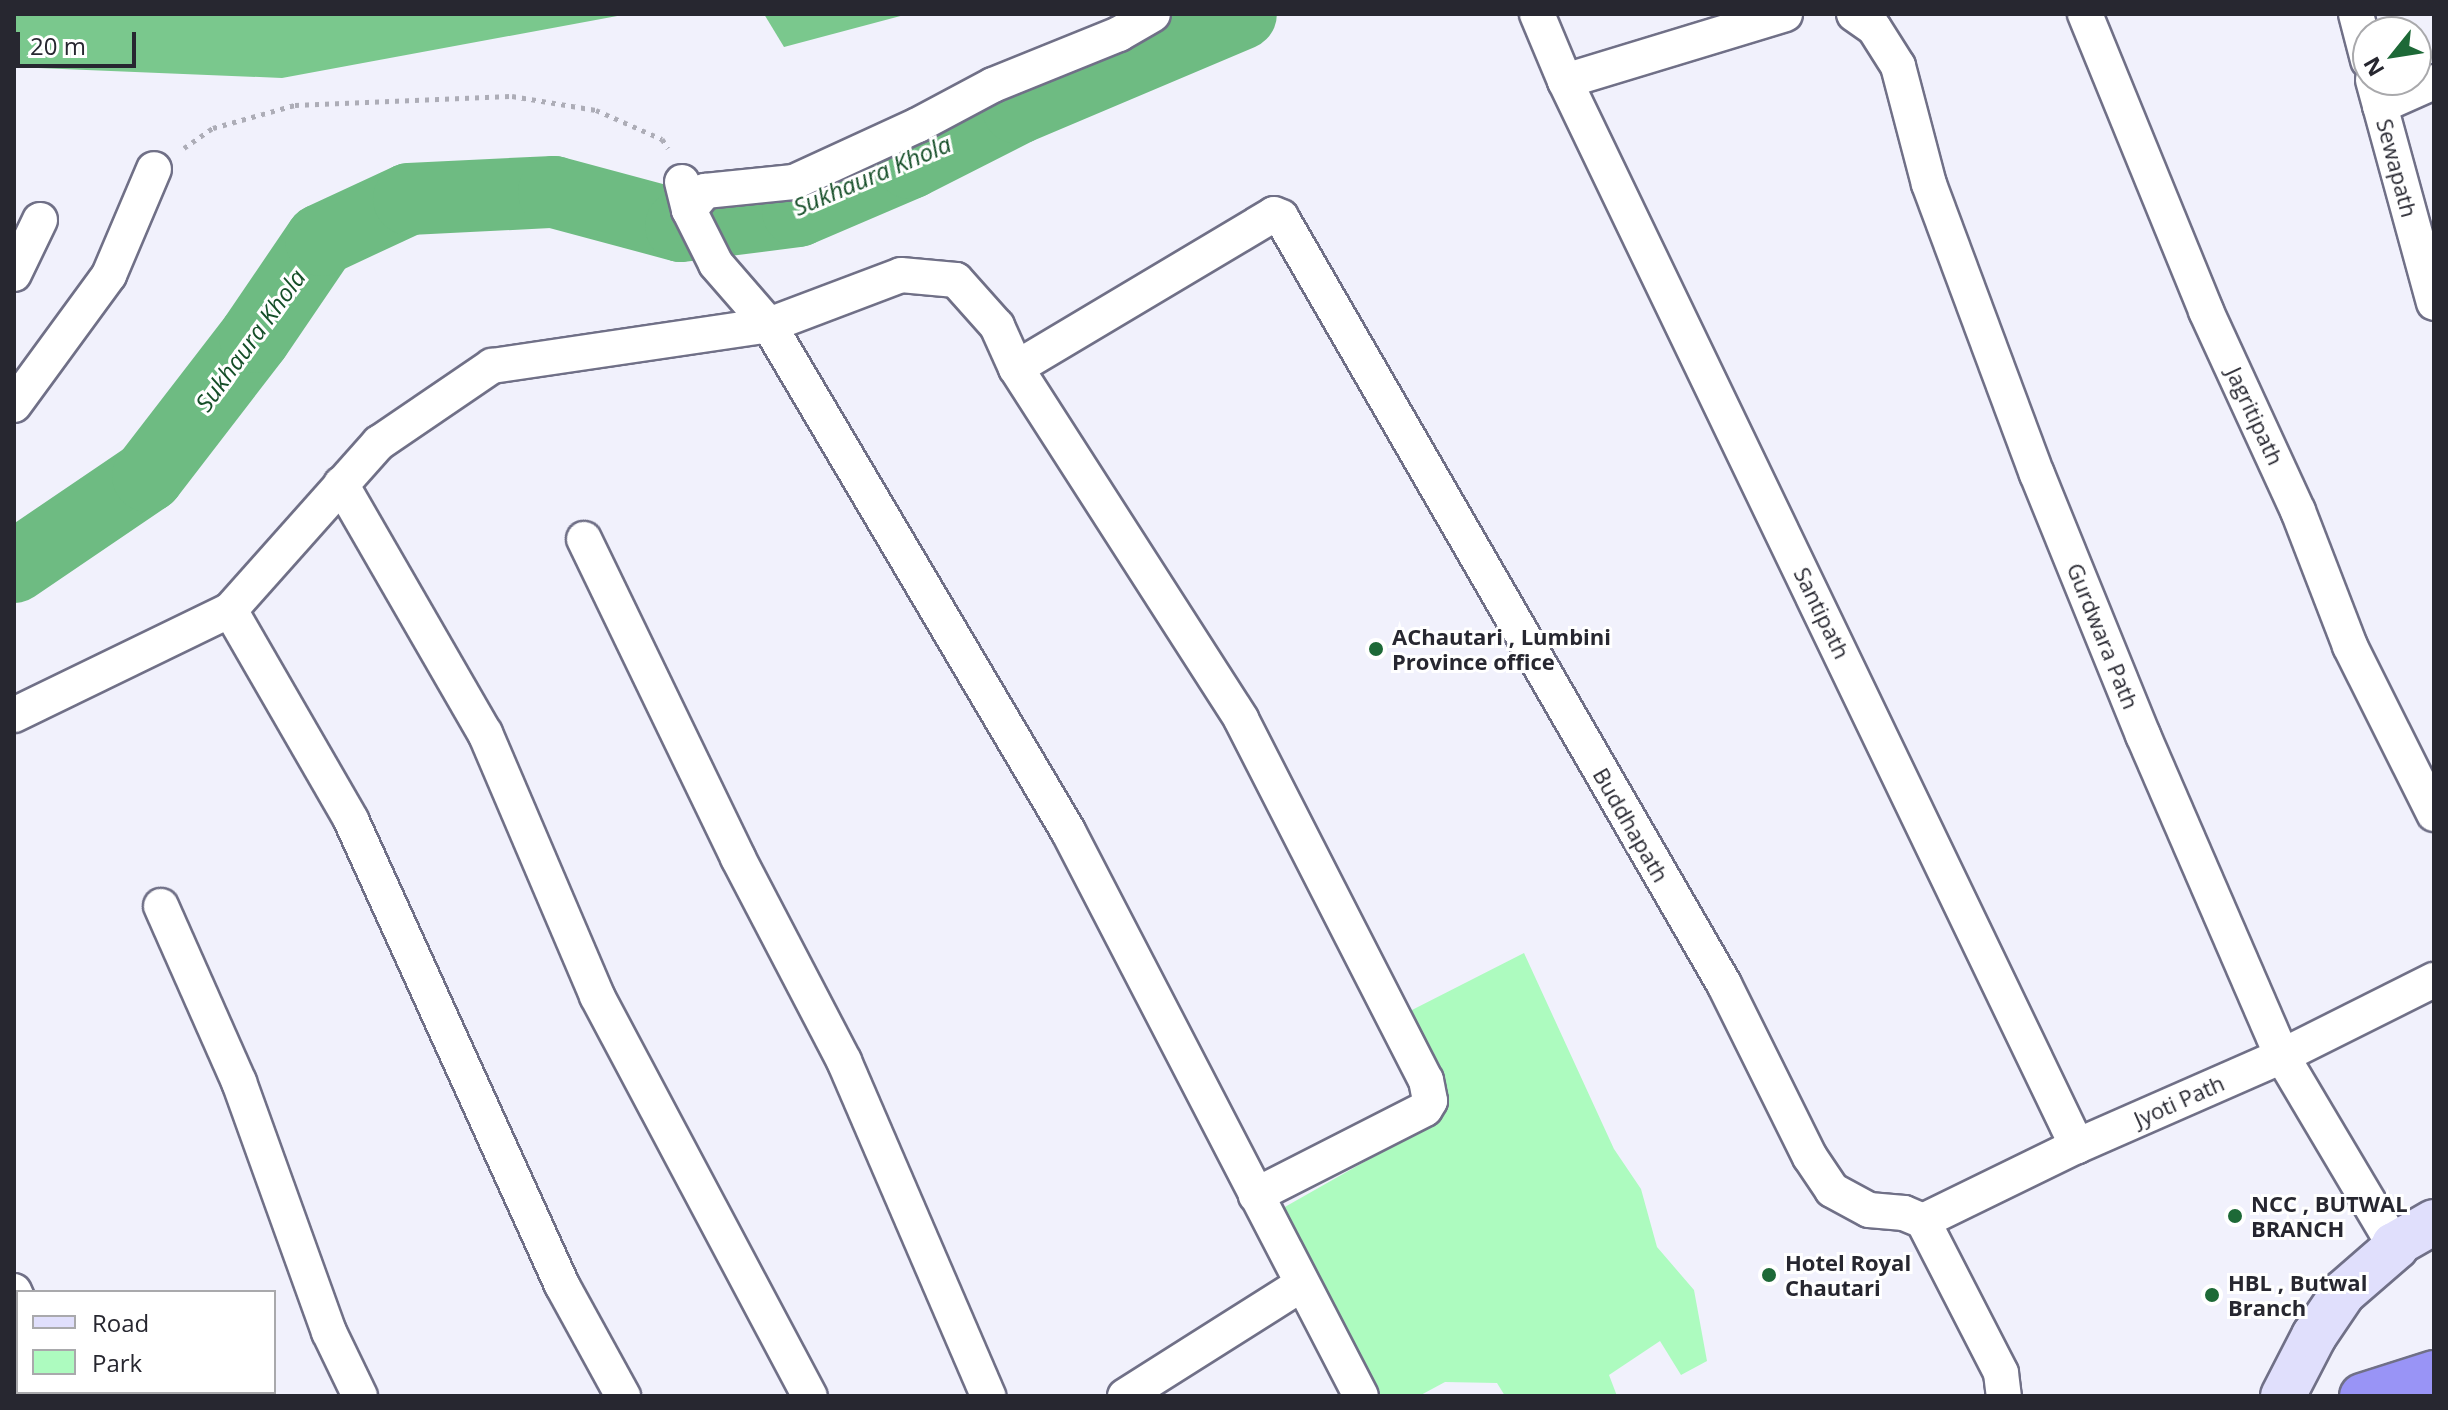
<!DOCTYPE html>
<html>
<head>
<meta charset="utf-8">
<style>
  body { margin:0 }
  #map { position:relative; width:2448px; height:1410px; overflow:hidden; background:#f1f1fc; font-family:"Open Sans",sans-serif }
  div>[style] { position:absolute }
  .green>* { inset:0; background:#adfbbf }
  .forest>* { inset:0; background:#7ac88d }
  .river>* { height:72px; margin:-36px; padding:0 36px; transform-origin:36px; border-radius:36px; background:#6ebb82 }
  .path>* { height:5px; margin-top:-2.5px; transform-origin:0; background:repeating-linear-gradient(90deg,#adadb7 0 4px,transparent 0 10px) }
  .roads { filter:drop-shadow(2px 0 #707087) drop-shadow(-2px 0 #707087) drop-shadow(0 2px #707087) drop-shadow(0 -2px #707087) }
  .street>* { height:34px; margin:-17px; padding:0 17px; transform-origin:17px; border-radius:17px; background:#fff }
  .secondary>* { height:44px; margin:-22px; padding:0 22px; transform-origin:22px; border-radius:22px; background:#e0dffc }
  .highway>* { height:44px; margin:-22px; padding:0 22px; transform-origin:22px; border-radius:22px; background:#9994f6 }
  .dots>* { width:22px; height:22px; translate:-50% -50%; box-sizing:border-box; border:4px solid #fff; border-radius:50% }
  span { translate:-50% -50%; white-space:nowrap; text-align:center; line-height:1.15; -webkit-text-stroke:6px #fff; paint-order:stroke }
  .street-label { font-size:22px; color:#272730 }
  .poi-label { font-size:22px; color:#272730; font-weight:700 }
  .left { translate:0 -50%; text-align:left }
  .water-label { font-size:24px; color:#154e28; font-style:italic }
  .frame { position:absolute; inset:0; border:16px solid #272730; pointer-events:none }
  .legend { position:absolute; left:16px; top:1290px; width:260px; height:104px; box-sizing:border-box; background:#fff; border:2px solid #a9a9ac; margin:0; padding:10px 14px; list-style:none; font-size:24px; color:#272730 }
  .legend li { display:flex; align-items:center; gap:16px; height:40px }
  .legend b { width:40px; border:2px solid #a9a9ac }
  .north { position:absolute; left:2352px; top:16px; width:80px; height:80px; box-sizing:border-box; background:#fff; border:2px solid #a9a9ac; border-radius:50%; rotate:240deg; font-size:22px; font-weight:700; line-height:32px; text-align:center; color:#272730 }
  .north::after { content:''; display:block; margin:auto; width:28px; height:36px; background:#1d6937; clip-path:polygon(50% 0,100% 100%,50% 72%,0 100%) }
  .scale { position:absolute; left:16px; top:32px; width:120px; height:36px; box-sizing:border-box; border:4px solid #272730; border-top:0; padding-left:10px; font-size:24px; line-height:28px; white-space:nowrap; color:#272730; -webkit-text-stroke:6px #fff; paint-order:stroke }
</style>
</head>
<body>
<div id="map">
  <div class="green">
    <i style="clip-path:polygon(1524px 953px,1614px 1149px,1641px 1189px,1657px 1247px,1694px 1290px,1707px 1361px,1681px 1375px,1660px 1341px,1609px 1375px,1617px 1396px,1505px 1396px,1497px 1383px,1445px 1382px,1419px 1396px,1375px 1396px,1326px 1304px,1283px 1208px,1440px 1119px,1444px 1073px,1410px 1011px)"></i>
  </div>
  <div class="forest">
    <i style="clip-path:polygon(14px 14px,628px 14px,282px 78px,14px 67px)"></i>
    <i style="clip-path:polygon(764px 14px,908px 14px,784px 47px)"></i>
  </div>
  <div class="river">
    <i style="left:14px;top:567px;width:162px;rotate:-34.2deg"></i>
    <i style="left:148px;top:476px;width:175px;rotate:-52.4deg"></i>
    <i style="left:255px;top:337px;width:117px;rotate:-55.8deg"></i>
    <i style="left:321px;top:240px;width:97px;rotate:-25deg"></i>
    <i style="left:409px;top:199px;width:145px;rotate:-2.8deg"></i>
    <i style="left:554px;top:192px;width:131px;rotate:15deg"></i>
    <i style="left:681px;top:226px;width:118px;rotate:-7.3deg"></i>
    <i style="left:798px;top:211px;width:122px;rotate:-23.2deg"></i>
    <i style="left:910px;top:163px;width:121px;rotate:-27deg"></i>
    <i style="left:1018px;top:108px;width:242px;rotate:-22.9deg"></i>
  </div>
  <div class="path">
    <i style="left:184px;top:148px;width:35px;rotate:-35deg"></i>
    <i style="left:213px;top:128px;width:85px;rotate:-15.7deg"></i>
    <i style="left:295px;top:105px;width:217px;rotate:-2.4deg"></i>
    <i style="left:512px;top:96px;width:85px;rotate:9.5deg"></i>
    <i style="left:596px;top:110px;width:72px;rotate:23.7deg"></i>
    <i style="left:662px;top:139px;width:11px;rotate:56deg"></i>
  </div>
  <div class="roads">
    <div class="street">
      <i style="left:1537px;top:14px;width:73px;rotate:67.3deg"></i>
      <i style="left:1565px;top:81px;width:1182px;rotate:64.32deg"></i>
      <i style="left:1854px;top:14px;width:24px;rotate:35deg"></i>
      <i style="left:1874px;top:28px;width:45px;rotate:57.7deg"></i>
      <i style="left:1898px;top:66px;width:122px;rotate:75.3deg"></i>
      <i style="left:1929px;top:184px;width:309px;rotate:69.6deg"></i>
      <i style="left:2037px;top:474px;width:282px;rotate:67.9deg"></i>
      <i style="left:2143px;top:735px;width:350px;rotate:66.6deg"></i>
      <i style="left:2282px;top:1056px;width:220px;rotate:59.3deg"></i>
      <i style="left:2085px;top:14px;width:321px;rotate:67.8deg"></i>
      <i style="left:2206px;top:311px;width:220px;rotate:65.3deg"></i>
      <i style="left:2298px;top:511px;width:145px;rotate:68.9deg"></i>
      <i style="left:2350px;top:646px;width:188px;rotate:63.4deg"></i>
      <i style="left:2356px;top:14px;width:48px;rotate:75.4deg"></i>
      <i style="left:2373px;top:80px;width:231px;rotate:74.7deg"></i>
      <i style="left:1565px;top:81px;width:230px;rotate:-16.9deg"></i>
      <i style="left:2380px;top:106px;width:59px;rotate:-24deg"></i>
      <i style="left:682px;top:182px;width:29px;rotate:76deg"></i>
      <i style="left:689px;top:210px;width:60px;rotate:63.4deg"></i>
      <i style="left:716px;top:264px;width:81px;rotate:49deg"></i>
      <i style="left:769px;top:325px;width:141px;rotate:-20.7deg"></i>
      <i style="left:901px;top:275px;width:55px;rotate:5.2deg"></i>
      <i style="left:956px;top:280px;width:62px;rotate:48.3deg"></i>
      <i style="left:997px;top:326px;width:46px;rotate:65.7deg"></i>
      <i style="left:1016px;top:368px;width:417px;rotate:57.3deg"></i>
      <i style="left:1241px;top:719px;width:406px;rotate:62.9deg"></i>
      <i style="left:1426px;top:1080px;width:21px;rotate:79deg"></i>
      <i style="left:1430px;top:1101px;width:9px;rotate:122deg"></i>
      <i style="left:1425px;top:1109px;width:190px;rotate:153deg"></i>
      <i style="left:689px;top:210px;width:25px;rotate:-50deg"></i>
      <i style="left:705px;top:191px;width:89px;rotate:-5.8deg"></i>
      <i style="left:794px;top:182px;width:136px;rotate:-24.7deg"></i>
      <i style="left:918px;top:125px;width:85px;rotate:-28.1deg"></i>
      <i style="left:993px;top:85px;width:136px;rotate:-22deg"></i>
      <i style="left:1119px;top:34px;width:39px;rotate:-30deg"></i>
      <i style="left:14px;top:274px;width:60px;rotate:-64.3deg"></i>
      <i style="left:1016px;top:368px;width:300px;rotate:-30.8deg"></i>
      <i style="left:1274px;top:214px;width:8px;rotate:23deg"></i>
      <i style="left:1281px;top:217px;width:886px;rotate:59.99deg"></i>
      <i style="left:1724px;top:984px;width:193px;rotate:63.6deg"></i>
      <i style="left:1810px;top:1157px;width:40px;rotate:56deg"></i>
      <i style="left:1832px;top:1190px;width:42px;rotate:28.4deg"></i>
      <i style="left:1869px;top:1210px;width:35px;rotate:5deg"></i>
      <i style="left:1904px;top:1213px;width:21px;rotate:23deg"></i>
      <i style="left:1923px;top:1221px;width:171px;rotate:62.8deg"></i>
      <i style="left:2001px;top:1373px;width:23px;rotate:83deg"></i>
      <i style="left:14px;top:405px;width:161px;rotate:-53.8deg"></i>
      <i style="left:109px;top:275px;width:115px;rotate:-67deg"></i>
      <i style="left:341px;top:484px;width:288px;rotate:60deg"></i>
      <i style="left:485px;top:733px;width:286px;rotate:66.9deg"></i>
      <i style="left:597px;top:996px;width:453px;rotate:62deg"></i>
      <i style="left:584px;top:539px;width:354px;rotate:64.2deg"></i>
      <i style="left:738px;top:858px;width:229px;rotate:62.4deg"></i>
      <i style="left:844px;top:1061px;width:365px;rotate:66.7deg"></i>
      <i style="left:230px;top:610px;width:242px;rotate:60deg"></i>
      <i style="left:351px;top:820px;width:511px;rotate:65.59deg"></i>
      <i style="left:562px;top:1285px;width:127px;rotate:61.2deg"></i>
      <i style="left:14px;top:715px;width:240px;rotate:-25.9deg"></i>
      <i style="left:230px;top:610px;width:224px;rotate:-48.3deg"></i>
      <i style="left:379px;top:443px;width:137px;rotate:-34.3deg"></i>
      <i style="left:492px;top:366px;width:280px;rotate:-8.4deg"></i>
      <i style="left:769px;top:325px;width:588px;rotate:59.42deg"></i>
      <i style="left:1068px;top:831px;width:636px;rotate:62.59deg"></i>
      <i style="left:161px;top:906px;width:193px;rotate:66.1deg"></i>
      <i style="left:239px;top:1082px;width:266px;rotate:70.2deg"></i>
      <i style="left:329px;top:1332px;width:71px;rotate:64.2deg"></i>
      <i style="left:1923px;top:1221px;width:171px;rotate:-26deg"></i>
      <i style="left:2077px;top:1146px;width:224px;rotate:-23.7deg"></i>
      <i style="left:2282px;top:1056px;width:170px;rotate:-26.6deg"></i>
      <i style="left:14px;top:1291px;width:10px;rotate:66deg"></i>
      <i style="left:58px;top:1392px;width:4px;rotate:76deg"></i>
      <i style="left:1125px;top:1396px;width:209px;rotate:-32.3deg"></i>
    </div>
    <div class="secondary">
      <i style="left:2283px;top:1396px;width:68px;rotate:-62.7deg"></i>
      <i style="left:2314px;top:1336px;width:52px;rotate:-56deg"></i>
      <i style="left:2343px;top:1293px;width:70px;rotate:-41deg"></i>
      <i style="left:2396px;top:1247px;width:3px;rotate:-135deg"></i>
      <i style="left:2394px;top:1245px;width:46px;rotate:-29.9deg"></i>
    </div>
    <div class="highway">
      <i style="left:2362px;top:1396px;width:76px;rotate:-17.7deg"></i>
    </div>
  </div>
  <div class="dots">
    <i style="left:1376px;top:649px;background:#1d6937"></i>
    <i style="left:2235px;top:1216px;background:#1d6937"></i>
    <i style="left:1769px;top:1275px;background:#1d6937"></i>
    <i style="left:2212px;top:1295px;background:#1d6937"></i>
  </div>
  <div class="street-label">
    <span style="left:2397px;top:168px;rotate:75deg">Sewapath</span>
    <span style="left:2255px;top:416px;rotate:65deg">Jagritipath</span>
    <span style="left:1822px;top:613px;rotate:64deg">Santipath</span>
    <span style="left:2103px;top:636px;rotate:68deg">Gurdwara Path</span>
    <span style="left:1631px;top:825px;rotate:60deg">Buddhapath</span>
    <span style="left:2179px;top:1101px;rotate:-24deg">Jyoti Path</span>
  </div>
  <div class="poi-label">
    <span class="left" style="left:1392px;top:649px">AChautari , Lumbini<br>Province office</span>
    <span class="left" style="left:2251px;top:1216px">NCC , BUTWAL<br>BRANCH</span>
    <span class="left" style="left:1785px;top:1275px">Hotel Royal<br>Chautari</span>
    <span class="left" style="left:2228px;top:1295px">HBL , Butwal<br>Branch</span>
  </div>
  <div class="water-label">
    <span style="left:872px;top:175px;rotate:-23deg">Sukhaura Khola</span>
    <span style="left:250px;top:340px;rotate:-54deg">Sukhaura Khola</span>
  </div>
  <div class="frame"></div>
  <ul class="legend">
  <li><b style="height:10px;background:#e0dffc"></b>Road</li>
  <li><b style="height:22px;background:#adfbbf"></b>Park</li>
  </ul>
  <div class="north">N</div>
  <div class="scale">20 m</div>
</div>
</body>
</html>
